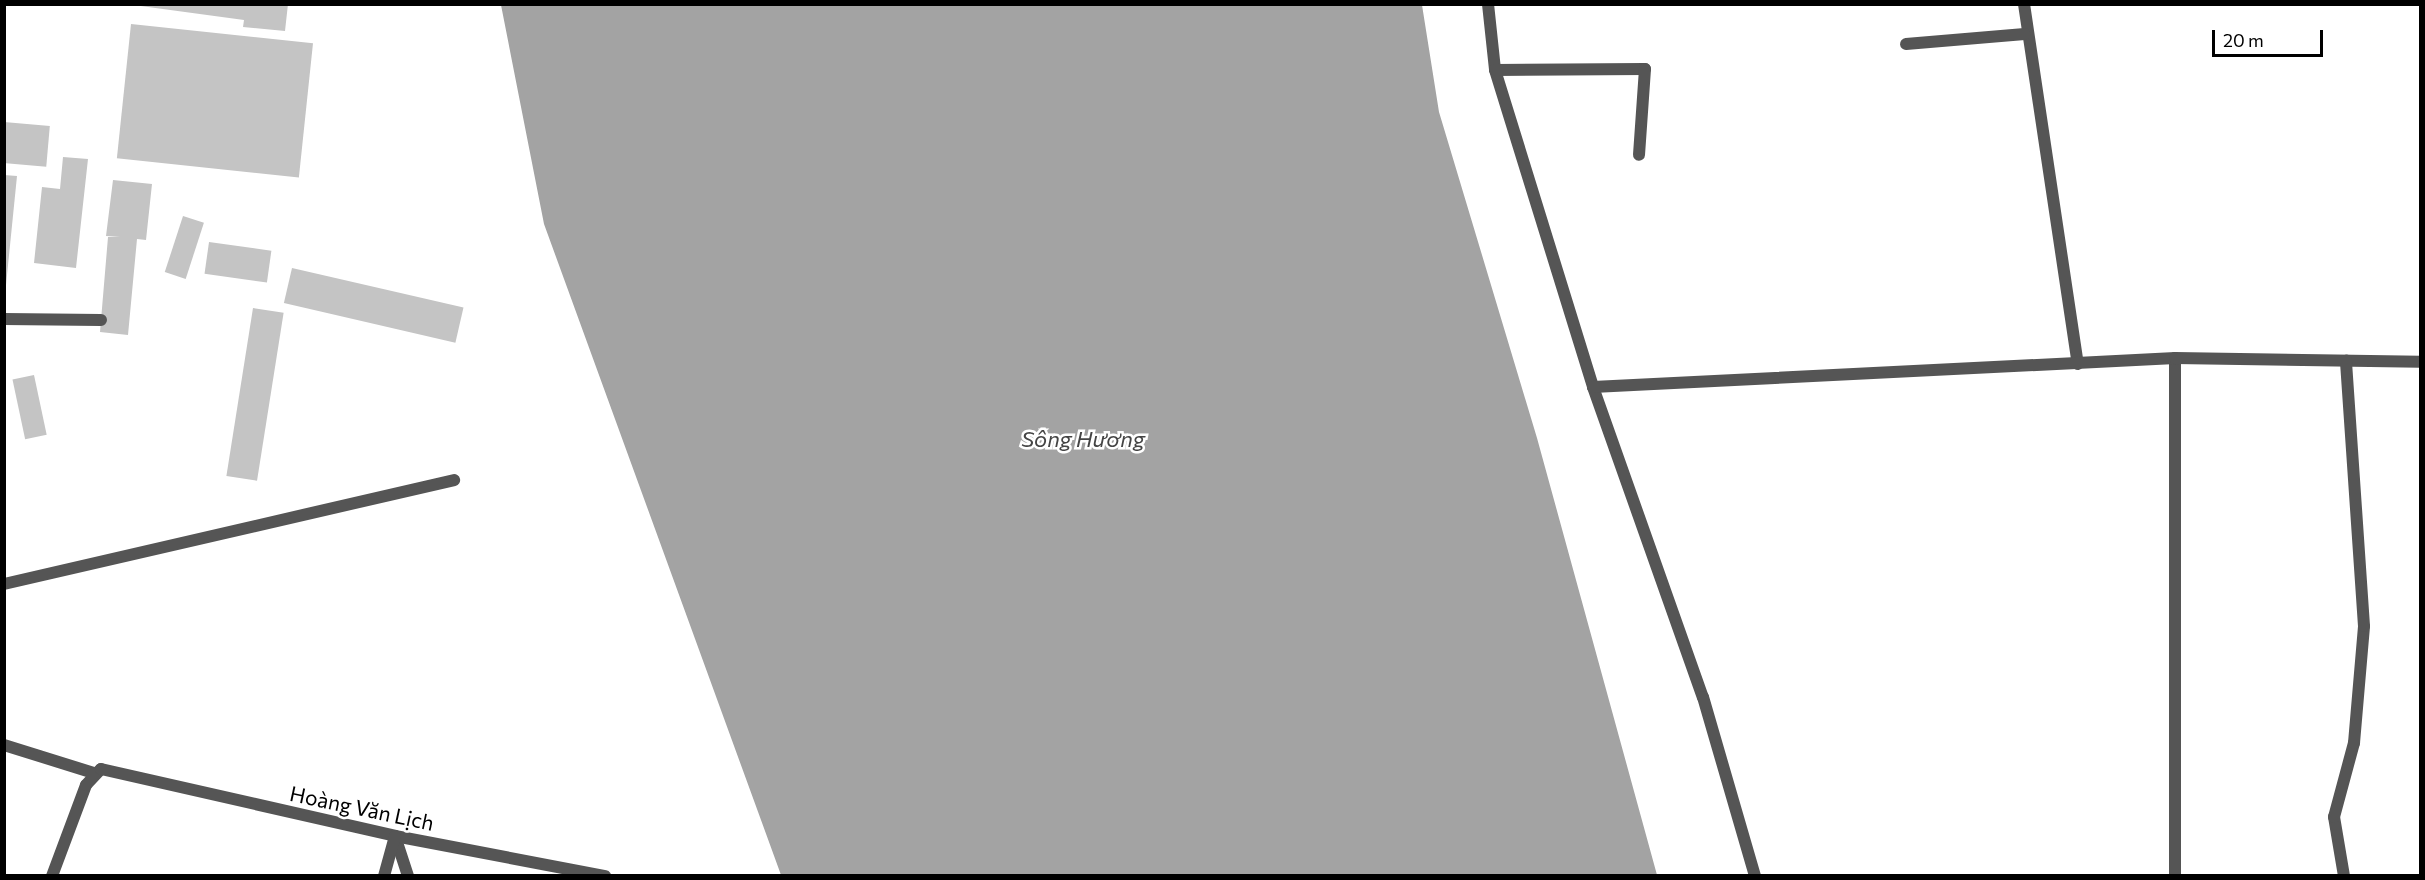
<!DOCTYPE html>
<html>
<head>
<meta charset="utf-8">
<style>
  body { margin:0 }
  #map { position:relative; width:2425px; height:880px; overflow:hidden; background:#fff; font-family:Commissioner,sans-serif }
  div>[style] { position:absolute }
  .water>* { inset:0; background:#a3a3a3 }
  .building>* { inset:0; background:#c4c4c4; transform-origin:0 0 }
  .service>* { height:12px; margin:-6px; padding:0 6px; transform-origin:6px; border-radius:6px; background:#555 }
  .minor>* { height:12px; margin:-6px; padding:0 6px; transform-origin:6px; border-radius:6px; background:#555 }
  span { translate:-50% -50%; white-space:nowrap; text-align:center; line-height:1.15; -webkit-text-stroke:5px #fff; paint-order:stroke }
  .street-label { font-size:21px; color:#000 }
  .water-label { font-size:22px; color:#444; font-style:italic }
  .frame { position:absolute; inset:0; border:6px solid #000; pointer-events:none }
  .scale { position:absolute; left:2212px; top:30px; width:111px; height:27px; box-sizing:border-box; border:3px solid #000; border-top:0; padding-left:8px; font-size:18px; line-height:21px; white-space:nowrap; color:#000; -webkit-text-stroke:4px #fff; paint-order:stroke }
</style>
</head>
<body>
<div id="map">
  <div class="water">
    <i style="clip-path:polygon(501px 5px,1422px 5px,1439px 112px,1537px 438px,1657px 875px,781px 875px,544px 224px)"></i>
  </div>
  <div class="building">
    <i style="clip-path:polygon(126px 4px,288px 4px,285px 31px,243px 27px,244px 20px)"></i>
    <i style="left:131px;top:24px;width:183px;height:135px;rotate:6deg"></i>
    <i style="left:4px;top:122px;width:46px;height:41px;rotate:5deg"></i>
    <i style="clip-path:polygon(63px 157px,88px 159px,76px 268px,34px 263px,42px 187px,60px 189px)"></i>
    <i style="clip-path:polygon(4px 175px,17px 176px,6px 285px,4px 285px)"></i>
    <i style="clip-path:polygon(113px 180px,152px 184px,146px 240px,137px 239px,128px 335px,100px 332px,108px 237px,120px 237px,106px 236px)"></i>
    <i style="left:183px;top:216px;width:22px;height:59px;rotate:18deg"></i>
    <i style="left:209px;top:242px;width:63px;height:32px;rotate:8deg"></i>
    <i style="left:292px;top:268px;width:176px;height:36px;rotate:13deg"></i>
    <i style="left:253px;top:308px;width:31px;height:170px;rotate:9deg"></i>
    <i style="left:34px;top:375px;width:61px;height:22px;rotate:78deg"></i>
  </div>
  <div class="service">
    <i style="left:4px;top:745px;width:94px;rotate:17.3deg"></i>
  </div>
  <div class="minor">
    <i style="left:1488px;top:4px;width:66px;rotate:83.9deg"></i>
    <i style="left:1495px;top:70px;width:332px;rotate:72.8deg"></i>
    <i style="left:1593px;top:387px;width:329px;rotate:70.5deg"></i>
    <i style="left:1703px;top:697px;width:186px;rotate:73.8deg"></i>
    <i style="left:2024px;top:4px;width:364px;rotate:81.5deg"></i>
    <i style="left:1906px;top:44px;width:119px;rotate:-4.8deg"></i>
    <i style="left:1495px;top:70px;width:150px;rotate:-0.4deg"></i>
    <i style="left:1645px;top:69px;width:86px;rotate:94deg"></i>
    <i style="left:4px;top:319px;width:97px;rotate:0.6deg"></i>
    <i style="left:2175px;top:358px;width:518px;rotate:90deg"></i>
    <i style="left:1593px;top:387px;width:583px;rotate:-2.85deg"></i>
    <i style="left:2175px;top:358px;width:245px;rotate:0.9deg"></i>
    <i style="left:4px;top:584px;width:462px;rotate:-13deg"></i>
    <i style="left:395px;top:836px;width:42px;rotate:72deg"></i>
    <i style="left:52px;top:876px;width:97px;rotate:-69.5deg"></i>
    <i style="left:86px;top:785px;width:22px;rotate:-47deg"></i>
    <i style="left:101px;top:769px;width:302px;rotate:12.8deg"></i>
    <i style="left:395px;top:836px;width:214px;rotate:10.8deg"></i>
    <i style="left:384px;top:876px;width:41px;rotate:-74.6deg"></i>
    <i style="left:2344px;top:876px;width:60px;rotate:-99.6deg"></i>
    <i style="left:2334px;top:817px;width:77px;rotate:-74.9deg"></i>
    <i style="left:2354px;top:743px;width:117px;rotate:-85.1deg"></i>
    <i style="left:2364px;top:626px;width:266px;rotate:-93.9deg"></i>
  </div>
  <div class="street-label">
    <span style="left:362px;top:808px;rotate:12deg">Hoàng Văn Lịch</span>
  </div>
  <div class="water-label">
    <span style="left:1083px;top:439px">Sông Hương</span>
  </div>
  <div class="frame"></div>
  <div class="scale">20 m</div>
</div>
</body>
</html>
